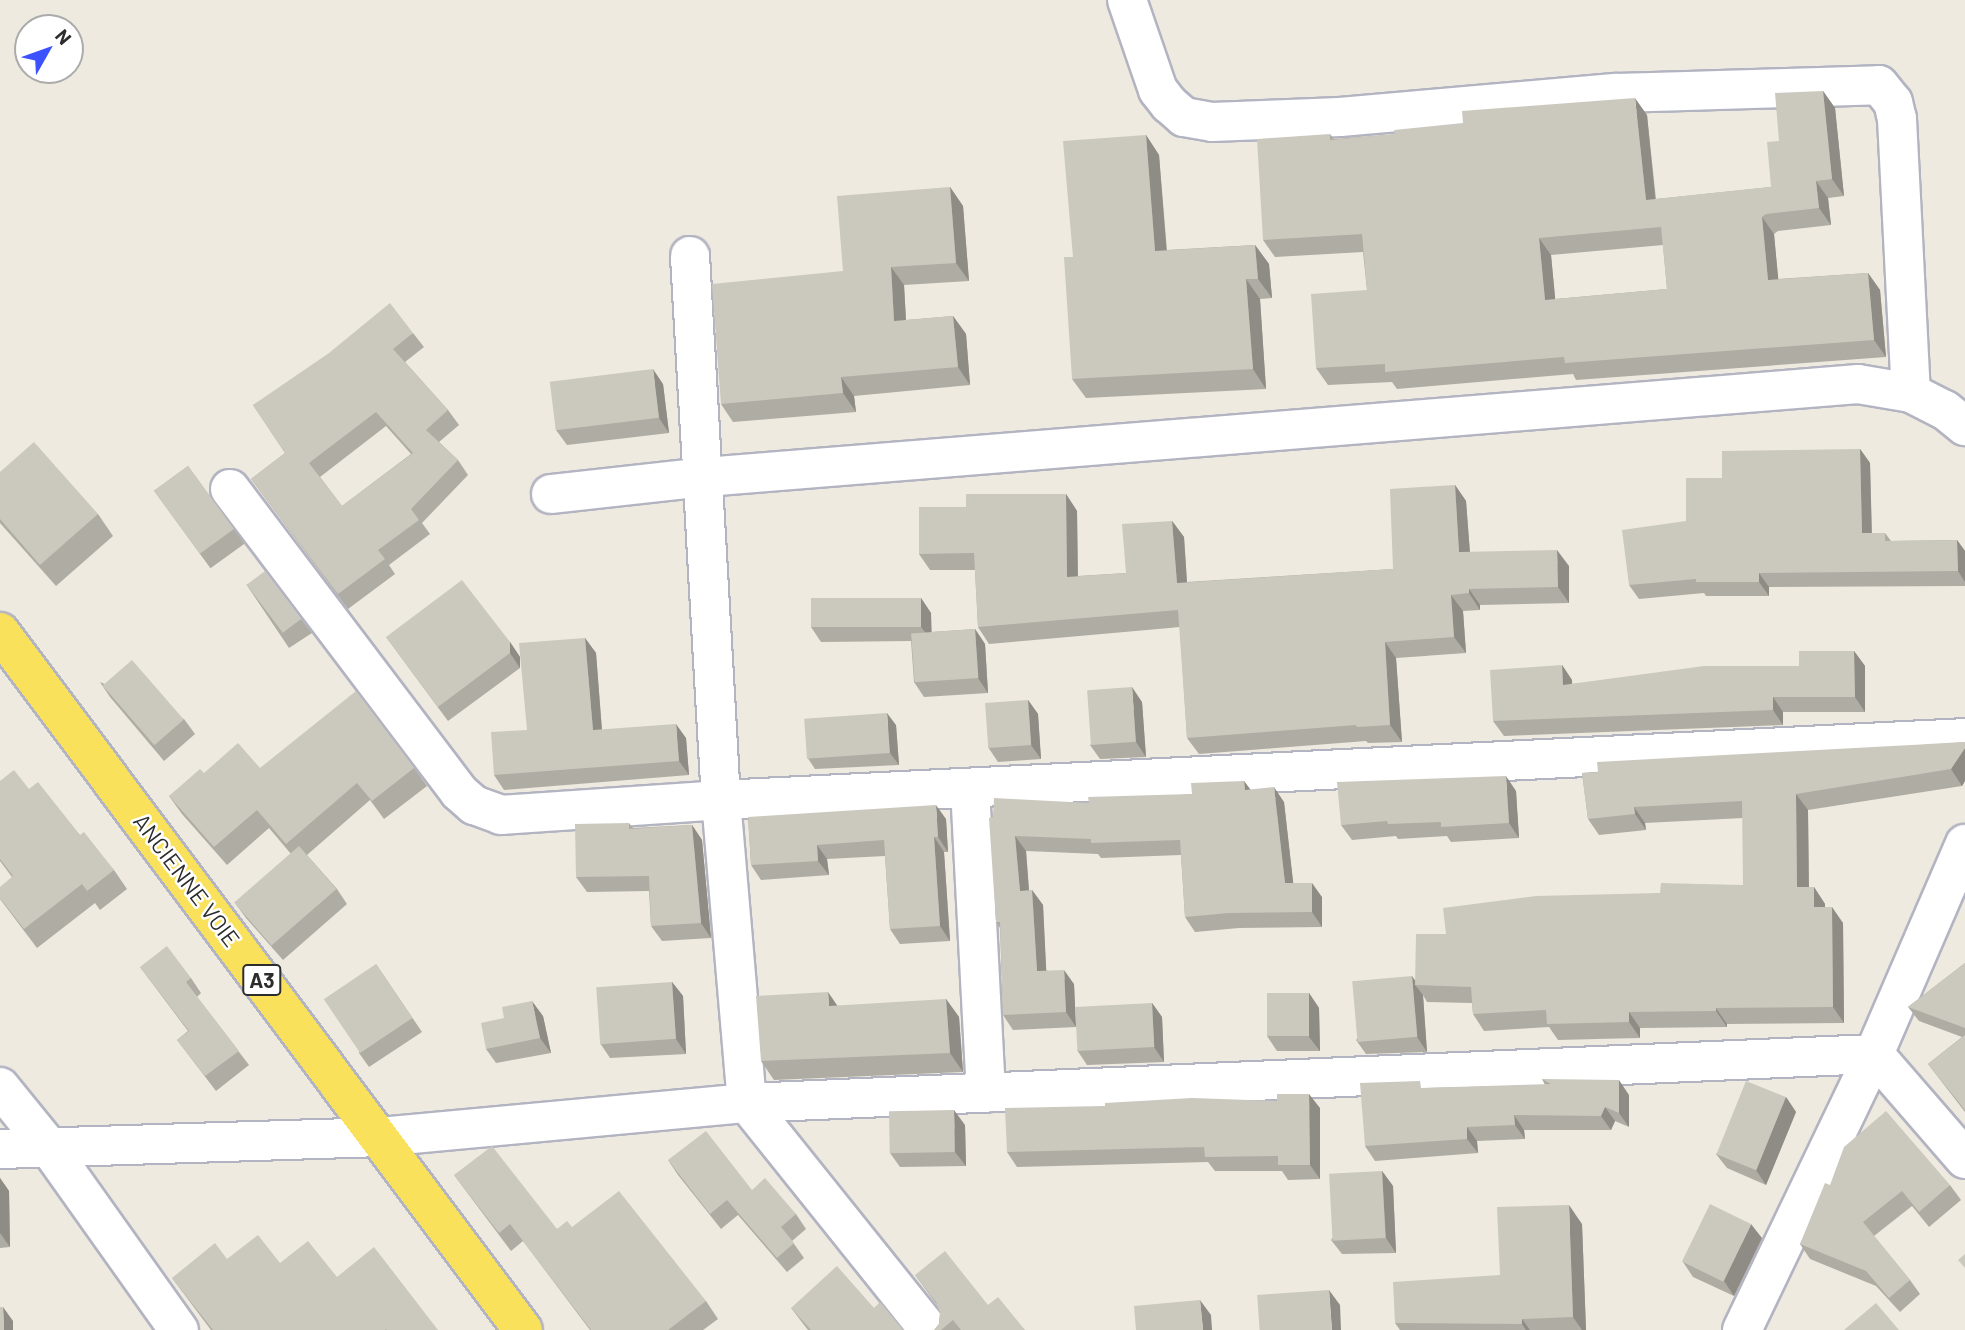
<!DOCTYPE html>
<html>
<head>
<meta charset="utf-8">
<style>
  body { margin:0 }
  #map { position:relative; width:1965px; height:1330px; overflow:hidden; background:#efeae0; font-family:Barlow,sans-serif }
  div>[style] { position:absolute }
  .roads { filter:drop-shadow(2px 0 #b3b4c1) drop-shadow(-2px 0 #b3b4c1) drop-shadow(0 2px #b3b4c1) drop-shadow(0 -2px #b3b4c1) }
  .minor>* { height:38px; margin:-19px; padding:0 19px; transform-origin:19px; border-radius:19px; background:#fff }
  .primary>* { height:38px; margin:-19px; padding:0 19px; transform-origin:19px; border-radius:19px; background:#f9e15b }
  .wall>* { inset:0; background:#afaca3; transform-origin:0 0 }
  .shaded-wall>* { inset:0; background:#8e8c85 }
  .building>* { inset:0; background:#cbc8be; transform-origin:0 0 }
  span { translate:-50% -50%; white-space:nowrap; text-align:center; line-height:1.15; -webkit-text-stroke:5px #fff; paint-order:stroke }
  .shield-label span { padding:2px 5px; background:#fff; border:2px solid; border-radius:5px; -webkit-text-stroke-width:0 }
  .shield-label { font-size:21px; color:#2d2d2d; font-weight:700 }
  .street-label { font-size:23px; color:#2d2d2d }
  .north { position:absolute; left:14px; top:14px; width:70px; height:70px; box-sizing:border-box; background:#fff; border:2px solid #ababab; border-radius:50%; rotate:50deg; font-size:19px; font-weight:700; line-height:28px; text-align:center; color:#2d2d2d }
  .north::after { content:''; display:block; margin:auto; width:24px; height:32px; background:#3d52ff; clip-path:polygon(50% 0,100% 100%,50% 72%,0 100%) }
</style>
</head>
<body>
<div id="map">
  <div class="roads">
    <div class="minor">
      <i style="left:1127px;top:0;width:95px;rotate:71deg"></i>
      <i style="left:1158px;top:90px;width:18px;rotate:52deg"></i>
      <i style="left:1169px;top:104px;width:20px;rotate:41deg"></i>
      <i style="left:1184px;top:117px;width:28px;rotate:10deg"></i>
      <i style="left:1212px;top:122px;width:128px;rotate:-2.2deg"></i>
      <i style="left:1340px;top:117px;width:278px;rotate:-5deg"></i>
      <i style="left:1617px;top:93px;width:262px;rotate:-1.7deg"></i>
      <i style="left:1879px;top:85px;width:22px;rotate:51deg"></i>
      <i style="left:1893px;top:102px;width:17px;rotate:77deg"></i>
      <i style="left:1897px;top:119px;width:274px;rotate:87.1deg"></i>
      <i style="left:690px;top:256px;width:545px;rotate:86.74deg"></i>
      <i style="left:721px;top:800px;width:304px;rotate:85.1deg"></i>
      <i style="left:747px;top:1103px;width:291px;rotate:51.3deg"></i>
      <i style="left:230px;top:489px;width:380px;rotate:52.9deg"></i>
      <i style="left:459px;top:792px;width:20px;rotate:41deg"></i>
      <i style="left:474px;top:805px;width:29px;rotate:20deg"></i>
      <i style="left:501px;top:815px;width:221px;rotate:-3.9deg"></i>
      <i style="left:721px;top:800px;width:1246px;rotate:-2.85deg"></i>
      <i style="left:551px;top:494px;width:155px;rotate:-6.3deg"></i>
      <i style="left:705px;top:477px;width:1157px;rotate:-4.61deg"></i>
      <i style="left:1858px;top:384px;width:54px;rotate:9.6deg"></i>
      <i style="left:1911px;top:393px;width:38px;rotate:27deg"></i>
      <i style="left:1945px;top:410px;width:26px;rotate:39deg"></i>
      <i style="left:970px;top:788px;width:305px;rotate:87deg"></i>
      <i style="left:0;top:1087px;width:76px;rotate:50.9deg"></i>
      <i style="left:48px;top:1146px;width:226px;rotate:54.6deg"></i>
      <i style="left:0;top:1149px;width:380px;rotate:-1.8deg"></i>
      <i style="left:380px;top:1137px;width:369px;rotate:-5.3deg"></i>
      <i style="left:747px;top:1103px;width:1128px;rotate:-2.49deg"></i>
      <i style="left:1874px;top:1054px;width:139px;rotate:49.1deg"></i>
      <i style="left:1742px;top:1330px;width:306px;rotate:-64.4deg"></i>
      <i style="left:1874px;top:1054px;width:229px;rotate:-66.6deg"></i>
    </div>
    <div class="primary">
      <i style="left:0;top:632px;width:872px;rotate:53.16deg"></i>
    </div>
  </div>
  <div class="wall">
    <i style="clip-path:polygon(evenodd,1823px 91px,1835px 108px,1844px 196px,1828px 198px,1831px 225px,1778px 231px,1774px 234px,1778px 279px,1868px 273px,1880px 290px,1886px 357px,1576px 380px,1573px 374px,1397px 389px,1392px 382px,1328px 385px,1316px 368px,1367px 290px,1363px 252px,1275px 257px,1263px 240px,1330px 134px,1334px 139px,1647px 115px,1656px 199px,1771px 187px,1779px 141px,1823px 91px,1663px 245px,1667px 289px,1555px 299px,1551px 255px,1663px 245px)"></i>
    <i style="clip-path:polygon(1146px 135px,1159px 155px,1167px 250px,1255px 245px,1269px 264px,1272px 298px,1260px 299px,1266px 389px,1086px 398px,1072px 379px)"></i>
    <i style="clip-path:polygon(950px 187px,963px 206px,969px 281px,904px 285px,906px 320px,953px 316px,966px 334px,970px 385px,854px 396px,856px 412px,733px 422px,721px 404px,843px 271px)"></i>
    <i style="clip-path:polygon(evenodd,413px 333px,424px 347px,405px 362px,448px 410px,459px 425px,439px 442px,458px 460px,468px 475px,422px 523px,430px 534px,389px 565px,395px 574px,348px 609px,251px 479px,285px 453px,253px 405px,413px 333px,386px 426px,411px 454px,342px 506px,320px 477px,386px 426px)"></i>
    <i style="clip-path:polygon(663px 384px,669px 433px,567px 445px,556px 430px)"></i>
    <i style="clip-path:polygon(1860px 449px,1870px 463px,1872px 533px,1885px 533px,1891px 541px,1957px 540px,1965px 551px,1965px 586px,1769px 587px,1769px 596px,1706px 596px,1704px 593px,1639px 599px,1629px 585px,1686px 521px)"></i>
    <i style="left:188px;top:466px;width:96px;height:42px;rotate:54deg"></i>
    <i style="clip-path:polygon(0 472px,98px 514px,113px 536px,56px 586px,0 523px)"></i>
    <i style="clip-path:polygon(1455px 485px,1466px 501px,1470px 552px,1569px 566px,1569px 603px,1480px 605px,1480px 610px,1463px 611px,1466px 653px,1396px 658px,1402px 742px,1368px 743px,1366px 741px,1199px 754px,1187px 738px,1180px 627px,989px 644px,978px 627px,975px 570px,930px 570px,919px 554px,966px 507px,1066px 494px,1077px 511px,1078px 576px,1126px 573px,1172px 521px,1184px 537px,1187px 582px,1393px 569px)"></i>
    <i style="clip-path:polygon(246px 584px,301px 619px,312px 633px,289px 648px)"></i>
    <i style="clip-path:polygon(921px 598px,931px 613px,931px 632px,975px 629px,985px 644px,988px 693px,924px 697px,914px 682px,911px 641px,821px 642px,811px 627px)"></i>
    <i style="clip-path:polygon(386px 637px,510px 642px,520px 657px,520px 668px,448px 721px)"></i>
    <i style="clip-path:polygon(585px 638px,596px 653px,602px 730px,686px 738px,689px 775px,504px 790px,494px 775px,527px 730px)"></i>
    <i style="clip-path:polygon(1854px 651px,1865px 666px,1865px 712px,1783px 712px,1783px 725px,1504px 736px,1493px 721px,1562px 665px,1572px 680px,1572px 684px,1799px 666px)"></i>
    <i style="clip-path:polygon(100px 682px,184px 719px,195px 734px,164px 761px,110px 697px)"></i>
    <i style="clip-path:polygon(1028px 700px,1038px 714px,1041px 759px,998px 762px,988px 747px)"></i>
    <i style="clip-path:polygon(1142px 702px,1146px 757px,1100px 759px,1090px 745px)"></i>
    <i style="clip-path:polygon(896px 725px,899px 765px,815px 769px,807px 757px)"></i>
    <i style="clip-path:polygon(1965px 742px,1965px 781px,1962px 786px,1808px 810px,1809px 887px,1814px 887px,1825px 904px,1825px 907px,1843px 923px,1844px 1023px,1727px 1024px,1727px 1027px,1640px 1028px,1640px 1038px,1558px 1040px,1549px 1027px,1484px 1031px,1473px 1014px,1472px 1003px,1427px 1002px,1423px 995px,1427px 1052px,1366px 1054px,1356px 1040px,1412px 976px,1415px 981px,1446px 934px,1660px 893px,1743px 885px,1743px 818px,1645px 823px,1646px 830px,1599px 835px,1588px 819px,1582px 773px)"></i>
    <i style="clip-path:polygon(260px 768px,414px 768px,427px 786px,384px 819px,370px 800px,307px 855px,337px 889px,347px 904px,283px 960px,246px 918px,235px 903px,291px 854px,269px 828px,227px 865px,182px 814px,169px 796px,204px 773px)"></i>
    <i style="clip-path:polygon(0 781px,29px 789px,80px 835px,114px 870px,127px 889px,100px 910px,95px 903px,37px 948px,0 899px,12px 877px,0 861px)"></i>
    <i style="clip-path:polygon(1244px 781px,1251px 790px,1284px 802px,1293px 883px,1322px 897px,1322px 927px,1239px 928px,1195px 932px,1185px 917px,1181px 855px,1101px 858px,1098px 854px,1026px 851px,1029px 890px,1032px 890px,1043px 905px,1046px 970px,1074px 984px,1076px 1027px,1013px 1030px,1003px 1015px,1000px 928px,996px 922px,993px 817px,1089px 803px,1192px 794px)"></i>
    <i style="clip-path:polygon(1516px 791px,1519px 838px,1451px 842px,1447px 836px,1398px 839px,1396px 836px,1352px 840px,1341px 825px)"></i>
    <i style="clip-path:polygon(748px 817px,946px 819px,948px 852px,944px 852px,950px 941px,900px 944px,890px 929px,885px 856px,827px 859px,829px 875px,761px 880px,751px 865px)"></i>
    <i style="clip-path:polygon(629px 823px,633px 828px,692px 825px,702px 840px,711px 938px,662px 941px,651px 926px,649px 891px,587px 892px,576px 877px)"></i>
    <i style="clip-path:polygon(1965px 963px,1965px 1112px,1928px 1064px,1962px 1037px,1919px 1021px,1908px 1007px)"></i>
    <i style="clip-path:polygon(376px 964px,422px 1032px,369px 1067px,359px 1053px)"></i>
    <i style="clip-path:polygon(140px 967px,191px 978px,201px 993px,197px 997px,249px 1065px,216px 1091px,177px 1040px,188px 1031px)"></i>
    <i style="clip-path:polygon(672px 982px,683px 996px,686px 1054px,610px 1058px,600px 1043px)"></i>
    <i style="clip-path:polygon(1309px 993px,1319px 1008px,1320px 1051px,1277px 1051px,1267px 1036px)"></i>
    <i style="clip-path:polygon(946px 999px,959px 1017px,963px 1072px,774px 1080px,761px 1061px)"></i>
    <i style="clip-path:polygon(1152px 1003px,1162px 1017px,1164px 1062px,1087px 1065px,1077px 1050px)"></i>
    <i style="clip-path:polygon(543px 1016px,551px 1053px,496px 1063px,486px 1049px,504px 1018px)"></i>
    <i style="clip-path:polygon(1542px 1079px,1629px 1095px,1629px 1127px,1615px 1121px,1611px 1130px,1524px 1130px,1525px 1139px,1477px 1141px,1478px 1153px,1375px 1161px,1365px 1146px,1426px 1088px,1545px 1085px)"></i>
    <i style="clip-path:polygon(1786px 1097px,1796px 1112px,1766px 1185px,1727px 1168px,1716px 1154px)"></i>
    <i style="clip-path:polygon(1320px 1108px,1320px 1179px,1288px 1180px,1282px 1171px,1215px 1171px,1208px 1162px,1017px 1167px,1007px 1152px)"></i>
    <i style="clip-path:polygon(965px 1125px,966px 1166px,900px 1167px,890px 1153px)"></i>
    <i style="clip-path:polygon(668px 1160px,752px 1190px,796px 1214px,806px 1229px,792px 1241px,804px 1258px,787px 1272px,738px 1215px,721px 1229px,678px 1175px)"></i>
    <i style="clip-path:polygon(1382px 1171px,1393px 1186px,1396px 1253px,1342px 1254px,1331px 1240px)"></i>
    <i style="clip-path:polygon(454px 1175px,557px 1229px,572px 1227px,706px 1301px,718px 1319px,703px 1330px,590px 1330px,523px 1241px,511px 1251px)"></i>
    <i style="clip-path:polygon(0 1178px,9px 1191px,10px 1247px,0 1248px)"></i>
    <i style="clip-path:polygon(1830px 1185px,1950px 1185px,1961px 1200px,1929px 1227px,1912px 1206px,1874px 1236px,1910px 1280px,1920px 1294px,1900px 1312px,1876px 1286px,1810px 1259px,1800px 1244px)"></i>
    <i style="clip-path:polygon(1582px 1224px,1586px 1330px,1400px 1330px,1395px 1323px,1500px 1275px)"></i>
    <i style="clip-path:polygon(1762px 1238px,1734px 1296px,1693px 1277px,1683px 1262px)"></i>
    <i style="clip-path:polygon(227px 1259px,280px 1263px,337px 1277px,438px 1330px,211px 1330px,172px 1278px)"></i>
    <i style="clip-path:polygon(915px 1275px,988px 1305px,1025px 1330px,934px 1330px,939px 1324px,940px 1313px,937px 1305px)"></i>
    <i style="clip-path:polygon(791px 1308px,874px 1308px,903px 1330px,808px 1330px)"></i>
  </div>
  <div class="shaded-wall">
    <i style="clip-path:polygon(1823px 91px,1835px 108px,1844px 196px,1832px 179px)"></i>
    <i style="clip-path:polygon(1635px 98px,1647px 115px,1657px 217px,1646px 200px)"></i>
    <i style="clip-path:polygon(1146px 135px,1159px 155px,1168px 270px,1155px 251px)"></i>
    <i style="clip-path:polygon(1816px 181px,1828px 198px,1831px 225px,1819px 208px)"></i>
    <i style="clip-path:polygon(950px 187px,963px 206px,969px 281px,956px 263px)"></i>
    <i style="clip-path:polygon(1762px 217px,1774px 234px,1780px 297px,1768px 280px)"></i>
    <i style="clip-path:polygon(1539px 238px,1551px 255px,1557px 317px,1545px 300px)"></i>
    <i style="clip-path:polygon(1255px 245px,1269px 264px,1272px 298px,1258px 279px)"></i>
    <i style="clip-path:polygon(891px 267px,904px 285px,907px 339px,894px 321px)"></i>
    <i style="clip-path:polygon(1868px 273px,1880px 290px,1886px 357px,1874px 340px)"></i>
    <i style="clip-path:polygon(1246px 279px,1260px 299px,1266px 389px,1253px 369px)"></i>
    <i style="clip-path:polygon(953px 316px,966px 334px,970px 385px,958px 367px)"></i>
    <i style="clip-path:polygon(653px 369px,663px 384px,669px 433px,659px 418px)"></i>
    <i style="clip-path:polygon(841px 377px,854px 396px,856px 412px,843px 393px)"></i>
    <i style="clip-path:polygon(1860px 449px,1870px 463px,1872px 548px,1862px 533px)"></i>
    <i style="clip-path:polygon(1455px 485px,1466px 501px,1471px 568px,1459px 552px)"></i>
    <i style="clip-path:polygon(1066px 494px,1077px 511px,1078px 593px,1067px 577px)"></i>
    <i style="clip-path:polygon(1172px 521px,1184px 537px,1188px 599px,1177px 583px)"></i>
    <i style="clip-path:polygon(1957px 540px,1965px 551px,1965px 582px,1958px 571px)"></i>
    <i style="clip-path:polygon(1557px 550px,1569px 566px,1569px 603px,1558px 587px)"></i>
    <i style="clip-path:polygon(1759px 573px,1769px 587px,1769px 596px,1759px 582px)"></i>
    <i style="clip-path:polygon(1469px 589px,1480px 605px,1480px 610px,1469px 593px)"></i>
    <i style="clip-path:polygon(1451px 595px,1463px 611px,1466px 653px,1454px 637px)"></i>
    <i style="clip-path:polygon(921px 598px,931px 613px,932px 641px,921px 627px)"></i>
    <i style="clip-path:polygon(975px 629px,985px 644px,988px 693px,978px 678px)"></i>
    <i style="clip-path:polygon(585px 638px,596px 653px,603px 745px,593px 730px)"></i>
    <i style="clip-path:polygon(510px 642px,520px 657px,520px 668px,510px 653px)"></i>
    <i style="clip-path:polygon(1385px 642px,1396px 658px,1402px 742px,1390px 725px)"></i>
    <i style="clip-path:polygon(1854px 651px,1865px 666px,1865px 712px,1855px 697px)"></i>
    <i style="clip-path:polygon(1562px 665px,1572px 680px,1573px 700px,1563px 685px)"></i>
    <i style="clip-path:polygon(1132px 687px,1142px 702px,1146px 757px,1136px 742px)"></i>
    <i style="clip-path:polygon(1773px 697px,1783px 712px,1783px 725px,1773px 710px)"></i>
    <i style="clip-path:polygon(1028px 700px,1038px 714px,1041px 759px,1031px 745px)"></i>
    <i style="clip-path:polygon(887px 713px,896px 725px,899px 765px,890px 753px)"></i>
    <i style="clip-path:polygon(676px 724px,686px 738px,689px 775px,679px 761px)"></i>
    <i style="clip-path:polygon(1965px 748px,1965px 781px,1962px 786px,1951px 769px)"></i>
    <i style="clip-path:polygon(1506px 776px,1516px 791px,1519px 838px,1509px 823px)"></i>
    <i style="clip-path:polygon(1244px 781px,1254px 795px,1245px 790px)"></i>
    <i style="clip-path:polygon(1274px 787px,1284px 802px,1295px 898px,1285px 883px)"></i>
    <i style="clip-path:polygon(1796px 794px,1808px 810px,1809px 903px,1797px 887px)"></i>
    <i style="clip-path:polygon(936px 805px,946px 819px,948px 852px,938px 837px)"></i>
    <i style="clip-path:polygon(1634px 807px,1645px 823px,1646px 830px,1635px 814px)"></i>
    <i style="clip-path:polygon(692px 825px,702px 840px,711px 938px,701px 923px)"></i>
    <i style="clip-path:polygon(1015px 836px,1026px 851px,1030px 905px,1020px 891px)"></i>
    <i style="clip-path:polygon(934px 837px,944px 852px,950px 941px,940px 926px)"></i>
    <i style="clip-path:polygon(817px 845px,827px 859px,829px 875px,818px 861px)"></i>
    <i style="clip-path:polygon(1312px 883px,1322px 897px,1322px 927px,1312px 912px)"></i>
    <i style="clip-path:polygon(1814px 887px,1825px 904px,1825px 923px,1814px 907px)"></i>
    <i style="clip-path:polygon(1032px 890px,1043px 905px,1047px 986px,1037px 971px)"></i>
    <i style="clip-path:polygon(1832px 907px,1843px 923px,1844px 1023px,1833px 1007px)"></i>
    <i style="clip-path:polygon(1064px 970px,1074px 984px,1076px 1027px,1066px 1012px)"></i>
    <i style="clip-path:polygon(1412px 976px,1418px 985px,1415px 985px,1423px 995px,1427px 1052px,1417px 1037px)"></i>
    <i style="clip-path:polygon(672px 982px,683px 996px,686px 1054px,676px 1039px)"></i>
    <i style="clip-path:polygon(828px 992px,841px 1011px,829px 1006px)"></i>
    <i style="clip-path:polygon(1309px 993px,1319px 1008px,1320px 1051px,1309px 1037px)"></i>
    <i style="clip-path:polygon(946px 999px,959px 1017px,963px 1072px,950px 1053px)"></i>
    <i style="clip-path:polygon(532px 1001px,543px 1016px,551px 1053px,540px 1038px)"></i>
    <i style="clip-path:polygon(1152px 1003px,1162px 1017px,1164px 1062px,1154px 1047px)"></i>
    <i style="clip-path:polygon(1716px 1008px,1727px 1024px,1727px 1027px,1716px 1011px)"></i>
    <i style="clip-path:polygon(1629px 1012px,1640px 1028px,1640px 1038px,1629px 1022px)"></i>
    <i style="clip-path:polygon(1619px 1080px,1629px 1095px,1629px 1127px,1619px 1113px)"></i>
    <i style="clip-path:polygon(1309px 1094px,1320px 1108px,1320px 1179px,1310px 1165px)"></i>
    <i style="clip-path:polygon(1786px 1097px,1796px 1112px,1766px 1185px,1756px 1170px)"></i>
    <i style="clip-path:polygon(1605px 1107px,1615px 1121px,1611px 1130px,1601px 1116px)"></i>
    <i style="clip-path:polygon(954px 1110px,965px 1125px,966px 1166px,955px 1152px)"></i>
    <i style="clip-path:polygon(1514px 1115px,1524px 1130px,1525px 1139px,1515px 1125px)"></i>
    <i style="clip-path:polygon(1467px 1127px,1477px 1141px,1478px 1153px,1467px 1139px)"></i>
    <i style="clip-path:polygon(1382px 1171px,1393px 1186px,1396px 1253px,1386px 1238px)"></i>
    <i style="clip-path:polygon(0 1178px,9px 1191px,10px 1247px,0 1233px)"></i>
    <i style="clip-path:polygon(1569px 1205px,1582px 1224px,1586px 1330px,1582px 1330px,1573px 1317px)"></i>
    <i style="clip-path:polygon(1751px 1224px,1762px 1238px,1734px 1296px,1724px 1281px)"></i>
    <i style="clip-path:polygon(1329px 1290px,1340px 1305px,1341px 1330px,1332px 1330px)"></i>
    <i style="clip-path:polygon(1200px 1300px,1211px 1315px,1212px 1330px,1203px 1330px)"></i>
    <i style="clip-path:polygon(3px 1307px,13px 1321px,13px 1330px,4px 1330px)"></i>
    <i style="clip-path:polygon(1522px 1319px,1530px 1330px,1526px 1330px,1522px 1324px)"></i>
  </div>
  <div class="building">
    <i style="clip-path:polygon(evenodd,1823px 91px,1832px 179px,1816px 181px,1819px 208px,1766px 214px,1762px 217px,1768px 280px,1868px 273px,1874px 340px,1565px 363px,1564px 357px,1385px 372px,1385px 364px,1316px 368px,1311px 294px,1367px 290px,1362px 234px,1263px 240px,1257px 139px,1330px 134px,1330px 140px,1395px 134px,1394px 130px,1463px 123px,1462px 111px,1635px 98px,1646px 200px,1771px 187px,1767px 142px,1779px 141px,1775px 93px,1823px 91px,1661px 227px,1667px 289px,1545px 300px,1539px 238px,1661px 227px)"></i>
    <i style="clip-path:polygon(1146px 135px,1155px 251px,1255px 245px,1258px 279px,1246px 279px,1253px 369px,1072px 379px,1064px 257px,1073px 257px,1063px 141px)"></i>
    <i style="clip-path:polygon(950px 187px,956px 263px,891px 267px,894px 321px,953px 316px,958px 367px,841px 377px,843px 393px,721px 404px,712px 284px,843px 271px,837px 196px)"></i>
    <i style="clip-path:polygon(evenodd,390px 303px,413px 333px,393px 349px,448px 410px,426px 430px,458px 460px,411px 509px,419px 520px,378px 550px,385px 559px,338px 594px,251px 479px,285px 453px,253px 405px,329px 353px,390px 303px,376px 412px,413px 453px,342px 506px,309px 463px,376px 412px)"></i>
    <i style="left:653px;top:369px;width:49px;height:104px;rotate:83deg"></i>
    <i style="clip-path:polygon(34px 442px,98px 514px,40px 565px,0 519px,0 472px)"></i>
    <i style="clip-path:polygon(1860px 449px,1862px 533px,1885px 533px,1885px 541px,1957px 540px,1958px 571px,1759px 573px,1759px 582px,1696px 582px,1696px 579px,1629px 585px,1622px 530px,1686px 521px,1686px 478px,1722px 478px,1722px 451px)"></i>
    <i style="left:188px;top:466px;width:78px;height:42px;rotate:54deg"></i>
    <i style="clip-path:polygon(1455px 485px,1459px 552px,1557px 550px,1558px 587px,1469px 589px,1469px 593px,1451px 595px,1454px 637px,1385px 642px,1390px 725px,1357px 727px,1356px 725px,1187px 738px,1178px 610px,978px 627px,974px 553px,919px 554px,919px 507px,966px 507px,966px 494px,1066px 494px,1067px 577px,1126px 573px,1122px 524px,1172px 521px,1177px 583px,1393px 569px,1390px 489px)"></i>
    <i style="left:265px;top:571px;width:60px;height:23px;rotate:53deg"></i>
    <i style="clip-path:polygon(462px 580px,510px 642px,510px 653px,438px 707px,386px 637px)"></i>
    <i style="left:921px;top:598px;width:29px;height:110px;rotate:90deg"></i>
    <i style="left:975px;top:629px;width:49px;height:64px;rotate:86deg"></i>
    <i style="clip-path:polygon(585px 638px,593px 730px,676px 724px,679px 761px,494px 775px,491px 732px,527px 730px,519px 643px)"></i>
    <i style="clip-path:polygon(1799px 651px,1854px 651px,1855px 697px,1773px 697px,1773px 710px,1493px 721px,1490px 670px,1562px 665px,1563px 685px,1704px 666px,1799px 666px)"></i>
    <i style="left:132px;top:660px;width:79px;height:39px;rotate:49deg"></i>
    <i style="left:1132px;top:687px;width:55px;height:45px;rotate:86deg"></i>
    <i style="clip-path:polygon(356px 691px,414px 768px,372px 801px,357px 783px,286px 844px,257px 810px,214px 847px,169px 796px,200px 769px,204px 773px,238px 743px,260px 768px)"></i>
    <i style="left:1028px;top:700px;width:45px;height:43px;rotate:86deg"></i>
    <i style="left:887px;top:713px;width:40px;height:83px;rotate:86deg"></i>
    <i style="clip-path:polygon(1965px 742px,1965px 748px,1951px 769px,1796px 794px,1797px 887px,1814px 887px,1814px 907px,1832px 907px,1833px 1007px,1716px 1008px,1716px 1011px,1629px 1012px,1629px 1022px,1547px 1024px,1546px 1010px,1473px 1014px,1471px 987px,1415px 985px,1416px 934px,1446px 934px,1443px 908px,1536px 896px,1660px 893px,1661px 883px,1743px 885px,1742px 801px,1634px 807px,1635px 814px,1588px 819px,1582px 773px,1598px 772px,1597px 762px)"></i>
    <i style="clip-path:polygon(14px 770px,29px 789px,38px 782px,80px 835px,84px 832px,114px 870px,87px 891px,82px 884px,24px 929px,0 898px,0 887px,13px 876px,0 859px,0 781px)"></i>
    <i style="clip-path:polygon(1506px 776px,1509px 823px,1441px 827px,1441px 822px,1388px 824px,1387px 821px,1341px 825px,1337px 782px)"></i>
    <i style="clip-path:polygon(1244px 781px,1245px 790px,1274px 787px,1285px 883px,1312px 883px,1312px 912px,1229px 913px,1185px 917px,1180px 840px,1091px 843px,1091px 839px,1015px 836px,1020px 891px,1032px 890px,1037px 971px,1064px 970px,1066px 1012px,1003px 1015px,1000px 922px,996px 922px,989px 818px,993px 817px,994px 798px,1089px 803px,1088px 797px,1192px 794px,1191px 783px)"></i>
    <i style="clip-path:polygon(936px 805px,938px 837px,934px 837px,940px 926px,890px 929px,884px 840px,817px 845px,818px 861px,751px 865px,748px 817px)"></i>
    <i style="clip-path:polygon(629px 823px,629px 829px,692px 825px,701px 923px,651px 926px,649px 876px,576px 877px,575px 824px)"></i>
    <i style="left:299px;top:846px;width:57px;height:86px;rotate:49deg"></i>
    <i style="clip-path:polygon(167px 946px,191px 978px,186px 982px,239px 1051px,205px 1076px,177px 1040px,189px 1031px,140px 967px)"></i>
    <i style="clip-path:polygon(1965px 963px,1965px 1028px,1908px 1007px)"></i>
    <i style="left:376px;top:964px;width:65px;height:63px;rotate:56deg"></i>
    <i style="left:1412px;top:976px;width:61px;height:60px;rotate:85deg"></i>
    <i style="left:672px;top:982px;width:57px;height:76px;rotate:86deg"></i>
    <i style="clip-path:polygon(828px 992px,829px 1006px,946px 999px,950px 1053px,761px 1061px,756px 996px)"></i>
    <i style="left:1267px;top:993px;width:42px;height:43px"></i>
    <i style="clip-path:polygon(532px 1001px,540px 1038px,486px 1049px,481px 1023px,504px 1018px,502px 1007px)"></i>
    <i style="left:1152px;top:1003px;width:44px;height:77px;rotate:87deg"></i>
    <i style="clip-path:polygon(1965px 1035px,1965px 1110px,1928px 1064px)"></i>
    <i style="clip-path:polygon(1542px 1079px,1619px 1080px,1619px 1113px,1605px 1107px,1601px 1116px,1514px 1115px,1515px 1125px,1467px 1127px,1467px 1139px,1365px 1146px,1360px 1083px,1420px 1081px,1421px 1088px,1551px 1084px)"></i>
    <i style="left:1746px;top:1081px;width:43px;height:79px;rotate:22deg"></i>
    <i style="clip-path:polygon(1277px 1094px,1309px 1094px,1310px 1165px,1278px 1165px,1278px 1156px,1205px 1157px,1204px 1147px,1007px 1152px,1005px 1108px,1105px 1106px,1105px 1103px,1192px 1098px,1277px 1101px)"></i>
    <i style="left:954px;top:1110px;width:42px;height:65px;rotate:89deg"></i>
    <i style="clip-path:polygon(1886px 1111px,1950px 1185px,1919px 1212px,1902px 1191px,1863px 1222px,1910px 1280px,1889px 1298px,1866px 1271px,1800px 1244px,1825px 1183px,1830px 1185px,1844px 1147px)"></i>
    <i style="clip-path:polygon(706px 1131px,752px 1190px,765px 1178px,796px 1214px,781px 1227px,794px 1243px,777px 1258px,727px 1200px,710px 1214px,668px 1160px)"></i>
    <i style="clip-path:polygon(492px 1146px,557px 1229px,567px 1221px,572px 1227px,619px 1191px,706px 1301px,668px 1330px,591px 1330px,510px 1224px,499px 1233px,454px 1175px)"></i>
    <i style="left:1382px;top:1171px;width:67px;height:53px;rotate:87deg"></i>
    <i style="left:1710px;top:1204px;width:46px;height:64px;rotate:26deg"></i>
    <i style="clip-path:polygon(1569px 1205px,1573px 1317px,1522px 1319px,1522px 1324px,1395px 1323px,1393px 1282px,1500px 1275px,1497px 1207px)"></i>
    <i style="clip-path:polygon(258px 1235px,280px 1263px,308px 1241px,337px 1277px,374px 1247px,438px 1330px,387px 1330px,386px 1329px,385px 1330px,213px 1330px,172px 1278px,215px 1243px,227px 1259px)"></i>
    <i style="clip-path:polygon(945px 1251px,988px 1305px,998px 1297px,1025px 1330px,961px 1330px,953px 1320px,941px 1330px,934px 1330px,939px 1324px,940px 1313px,936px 1302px,915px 1275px)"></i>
    <i style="clip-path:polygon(1965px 1254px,1965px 1268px,1958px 1260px)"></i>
    <i style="clip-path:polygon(837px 1266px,874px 1308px,880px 1302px,903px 1330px,811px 1330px,791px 1308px)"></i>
    <i style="left:1329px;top:1290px;width:40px;height:72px;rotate:86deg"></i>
    <i style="clip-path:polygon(1200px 1300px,1203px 1330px,1136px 1330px,1134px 1306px)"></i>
    <i style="clip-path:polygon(1876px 1303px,1899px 1330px,1844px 1330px)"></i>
    <i style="clip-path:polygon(0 1307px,3px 1307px,4px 1330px,0 1330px)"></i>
  </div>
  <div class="shield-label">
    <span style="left:262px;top:980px">A3</span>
  </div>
  <div class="street-label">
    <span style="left:187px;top:880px;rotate:53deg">ANCIENNE VOIE</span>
  </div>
  <div class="north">N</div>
</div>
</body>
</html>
